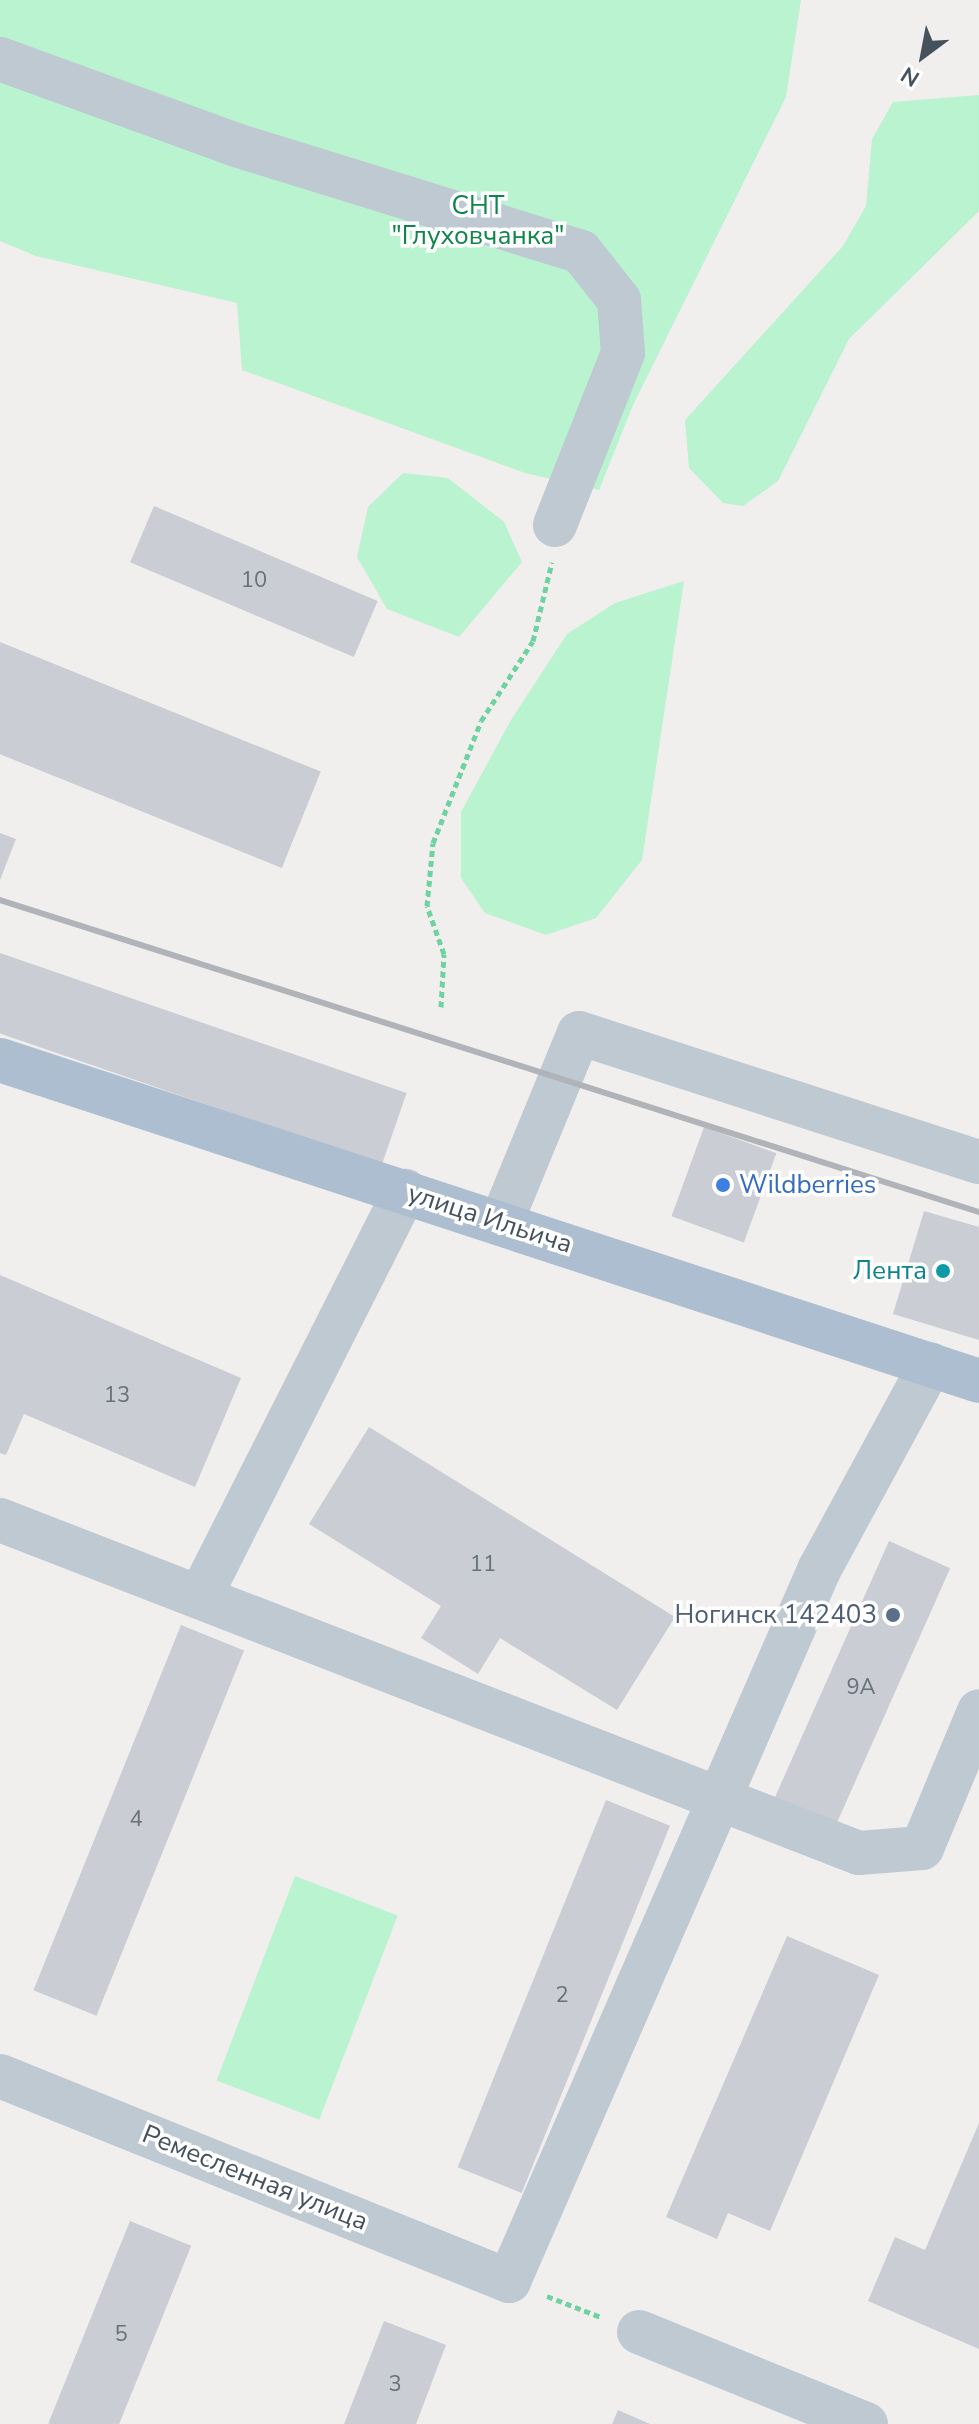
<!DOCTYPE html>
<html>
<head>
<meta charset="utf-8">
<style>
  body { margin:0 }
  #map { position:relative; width:979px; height:2424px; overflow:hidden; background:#f1eeee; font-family:"Nunito Sans",sans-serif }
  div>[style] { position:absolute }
  .green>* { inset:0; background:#b9f3cf; transform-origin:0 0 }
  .building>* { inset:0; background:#cacdd4; transform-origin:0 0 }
  .path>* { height:5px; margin-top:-2.5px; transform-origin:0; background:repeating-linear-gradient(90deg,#6ed3a1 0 6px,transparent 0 10px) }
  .minor>* { height:44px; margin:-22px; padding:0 22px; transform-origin:22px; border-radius:22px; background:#bec9d2 }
  .major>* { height:44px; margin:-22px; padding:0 22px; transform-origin:22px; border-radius:22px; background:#acbed0 }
  .rail>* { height:6px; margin:-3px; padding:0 3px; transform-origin:3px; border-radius:3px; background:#b0b4b9 }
  .dots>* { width:22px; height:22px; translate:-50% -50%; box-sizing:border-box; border:4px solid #fff; border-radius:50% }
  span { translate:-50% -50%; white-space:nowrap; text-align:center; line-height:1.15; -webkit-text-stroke:7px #fff; paint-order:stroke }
  .number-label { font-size:22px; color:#66717b }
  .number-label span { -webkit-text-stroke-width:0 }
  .park-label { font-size:26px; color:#0f854a }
  .shop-label { font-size:26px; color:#366cbe }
  .left { translate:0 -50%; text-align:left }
  .street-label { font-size:26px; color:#45525d }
  .culture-label { font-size:26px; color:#0d838f }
  .right { translate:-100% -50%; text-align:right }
  .service-label { font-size:26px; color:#4e5e75 }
  .north { position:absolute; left:883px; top:16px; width:80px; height:80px; -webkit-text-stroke:6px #fff; paint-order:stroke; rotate:212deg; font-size:22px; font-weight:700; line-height:32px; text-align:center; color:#45525d }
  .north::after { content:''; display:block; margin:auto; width:28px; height:36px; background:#45525d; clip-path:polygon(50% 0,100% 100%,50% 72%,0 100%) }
</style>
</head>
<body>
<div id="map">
  <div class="green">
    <i style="clip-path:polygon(0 0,801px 0,786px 97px,633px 405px,599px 490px,525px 473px,242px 370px,237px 303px,36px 256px,0 241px)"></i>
    <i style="clip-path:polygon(979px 95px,979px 211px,849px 339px,778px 481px,743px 506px,723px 503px,689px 468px,685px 420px,843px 246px,866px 206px,872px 139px,893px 102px)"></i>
    <i style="clip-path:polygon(403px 473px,448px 478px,504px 522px,522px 562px,459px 637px,387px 609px,357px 557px,368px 507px)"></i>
    <i style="clip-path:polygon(684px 581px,642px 860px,596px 918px,546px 935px,485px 913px,461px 878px,461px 812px,511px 720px,567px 634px,615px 603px)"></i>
    <i style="left:295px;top:1876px;width:110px;height:219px;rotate:21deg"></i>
  </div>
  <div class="building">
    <i style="left:154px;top:506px;width:243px;height:61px;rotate:23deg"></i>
    <i style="left:0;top:642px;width:346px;height:104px;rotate:22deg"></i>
    <i style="clip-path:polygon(0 833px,16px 839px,0 880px)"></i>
    <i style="left:0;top:953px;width:430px;height:76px;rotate:19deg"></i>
    <i style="left:704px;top:1127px;width:77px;height:95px;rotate:20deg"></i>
    <i style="clip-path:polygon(924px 1211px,979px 1227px,979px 1340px,893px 1314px)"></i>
    <i style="clip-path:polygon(0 1275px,241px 1378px,195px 1487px,24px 1414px,6px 1455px,0 1453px)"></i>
    <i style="clip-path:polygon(369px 1427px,675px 1617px,617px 1710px,500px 1638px,478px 1674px,421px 1638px,441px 1606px,309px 1524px)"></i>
    <i style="left:889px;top:1541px;width:67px;height:293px;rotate:24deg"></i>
    <i style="left:181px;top:1625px;width:68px;height:394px;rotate:22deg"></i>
    <i style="left:606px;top:1800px;width:69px;height:396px;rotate:22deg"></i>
    <i style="clip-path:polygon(787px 1936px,879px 1975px,770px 2231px,728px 2213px,717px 2239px,666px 2217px)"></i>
    <i style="clip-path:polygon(979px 2123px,979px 2349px,868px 2301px,895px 2237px,925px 2250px)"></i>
    <i style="left:130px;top:2221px;width:66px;height:218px;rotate:22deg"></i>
    <i style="clip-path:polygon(384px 2321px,446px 2345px,416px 2424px,344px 2424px)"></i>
    <i style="clip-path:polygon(618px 2410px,650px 2424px,612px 2424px)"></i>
  </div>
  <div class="path">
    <i style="left:441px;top:1007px;width:53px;rotate:-86.8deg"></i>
    <i style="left:444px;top:954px;width:51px;rotate:-109.5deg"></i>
    <i style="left:427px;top:906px;width:63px;rotate:-84.6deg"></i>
    <i style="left:433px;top:843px;width:131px;rotate:-68.5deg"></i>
    <i style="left:481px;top:721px;width:95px;rotate:-57deg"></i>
    <i style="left:533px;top:641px;width:81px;rotate:-76.5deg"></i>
    <i style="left:547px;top:2296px;width:58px;rotate:21.3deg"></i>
  </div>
  <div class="minor">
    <i style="left:0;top:59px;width:251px;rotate:20deg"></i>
    <i style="left:236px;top:145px;width:361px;rotate:17.2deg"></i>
    <i style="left:581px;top:252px;width:61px;rotate:51.6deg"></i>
    <i style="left:619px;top:300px;width:53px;rotate:85.7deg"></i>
    <i style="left:623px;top:353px;width:185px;rotate:111.6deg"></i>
    <i style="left:501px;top:1223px;width:205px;rotate:-67.7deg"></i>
    <i style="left:579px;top:1033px;width:420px;rotate:17.9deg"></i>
    <i style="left:0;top:1520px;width:921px;rotate:21.19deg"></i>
    <i style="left:859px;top:1853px;width:63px;rotate:-4.5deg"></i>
    <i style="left:922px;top:1848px;width:148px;rotate:-67.4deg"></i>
    <i style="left:201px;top:1595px;width:453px;rotate:-63.2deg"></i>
    <i style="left:0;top:2076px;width:549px;rotate:21.94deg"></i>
    <i style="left:509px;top:2281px;width:776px;rotate:-66.44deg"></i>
    <i style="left:819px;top:1570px;width:234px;rotate:-61.5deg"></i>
    <i style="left:639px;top:2332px;width:245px;rotate:22.1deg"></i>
  </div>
  <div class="major">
    <i style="left:0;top:1060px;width:1030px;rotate:18.15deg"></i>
  </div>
  <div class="rail">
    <i style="left:0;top:900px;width:1028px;rotate:17.68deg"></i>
  </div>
  <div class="dots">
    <i style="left:723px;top:1185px;background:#3f7fe0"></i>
    <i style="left:943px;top:1271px;background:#0f9aa8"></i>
    <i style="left:893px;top:1615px;background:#5c6f8a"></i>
  </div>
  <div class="number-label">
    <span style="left:254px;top:581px">10</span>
    <span style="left:117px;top:1396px">13</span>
    <span style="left:483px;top:1565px">11</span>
    <span style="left:861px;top:1688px">9А</span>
    <span style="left:136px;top:1820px">4</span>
    <span style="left:562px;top:1996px">2</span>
    <span style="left:121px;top:2335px">5</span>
    <span style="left:395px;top:2385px">3</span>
  </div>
  <div class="park-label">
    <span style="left:478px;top:221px">СНТ<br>"Глуховчанка"</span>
  </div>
  <div class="shop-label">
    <span class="left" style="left:739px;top:1185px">Wildberries</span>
  </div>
  <div class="street-label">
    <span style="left:490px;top:1219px;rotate:18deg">улица Ильича</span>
    <span style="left:255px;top:2178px;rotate:22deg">Ремесленная улица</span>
  </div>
  <div class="culture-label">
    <span class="right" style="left:927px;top:1271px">Лента</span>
  </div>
  <div class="service-label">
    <span class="right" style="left:877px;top:1615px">Ногинск 142403</span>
  </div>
  <div class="north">N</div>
</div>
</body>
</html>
